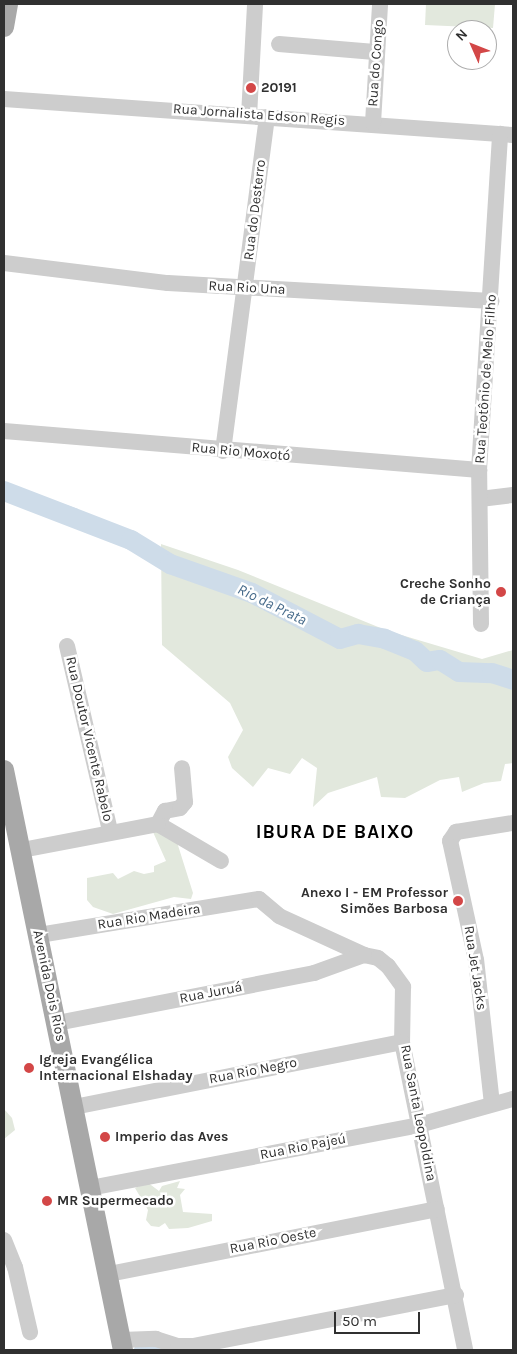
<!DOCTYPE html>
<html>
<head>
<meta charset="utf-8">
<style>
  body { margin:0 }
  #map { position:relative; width:517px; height:1354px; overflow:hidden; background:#fff; font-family:Karla,sans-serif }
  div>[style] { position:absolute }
  .green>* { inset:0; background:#e2e8dd }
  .water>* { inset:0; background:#cedce9 }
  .canal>* { height:12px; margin:-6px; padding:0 6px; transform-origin:6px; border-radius:6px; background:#cedce9 }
  .river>* { height:20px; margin:-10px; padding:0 10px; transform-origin:10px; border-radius:10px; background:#cedce9 }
  .minor>* { height:16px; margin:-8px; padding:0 8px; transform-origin:8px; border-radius:8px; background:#cdcdcd }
  .major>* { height:20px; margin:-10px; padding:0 10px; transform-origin:10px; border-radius:10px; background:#a8a8a8 }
  .dots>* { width:14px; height:14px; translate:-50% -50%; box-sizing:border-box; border:2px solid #fff; border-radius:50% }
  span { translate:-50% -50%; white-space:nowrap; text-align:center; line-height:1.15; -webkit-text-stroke:5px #fff; paint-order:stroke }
  .street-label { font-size:14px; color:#303030 }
  .poi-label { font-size:14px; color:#303030; font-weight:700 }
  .left { translate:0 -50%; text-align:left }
  .right { translate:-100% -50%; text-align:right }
  .water-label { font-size:15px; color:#466a8a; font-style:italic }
  .district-label { font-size:19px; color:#000; font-weight:700; letter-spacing:1px }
  .frame { position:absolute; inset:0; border:5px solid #303030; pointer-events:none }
  .north { position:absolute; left:447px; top:20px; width:50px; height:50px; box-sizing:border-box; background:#fff; border:1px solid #acacac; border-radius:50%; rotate:314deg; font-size:14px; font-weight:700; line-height:20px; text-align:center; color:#303030 }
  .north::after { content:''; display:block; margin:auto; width:18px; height:22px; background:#d34747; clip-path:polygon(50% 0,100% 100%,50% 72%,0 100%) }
  .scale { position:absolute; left:334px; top:1312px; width:86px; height:22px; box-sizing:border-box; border:2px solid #303030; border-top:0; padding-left:6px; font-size:15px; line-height:18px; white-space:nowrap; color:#303030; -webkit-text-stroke:4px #fff; paint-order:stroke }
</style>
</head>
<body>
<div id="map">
  <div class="green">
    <i style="clip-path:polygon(426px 4px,495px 4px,493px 28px,425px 25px)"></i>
    <i style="clip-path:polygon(161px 544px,238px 570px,388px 631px,482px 659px,513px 650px,513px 763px,505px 764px,501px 781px,484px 783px,462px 792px,459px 777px,440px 780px,405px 798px,381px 797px,377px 777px,328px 793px,313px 807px,317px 768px,302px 758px,290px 774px,268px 768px,253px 787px,232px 768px,228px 757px,243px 730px,230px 703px,162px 645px)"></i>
    <i style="clip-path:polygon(163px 830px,176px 839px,193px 893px,191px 899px,174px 897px,113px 914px,93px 907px,87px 900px,87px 878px,113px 873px,118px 879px,134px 871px,144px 874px,154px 872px,154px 866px,166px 861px,153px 832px)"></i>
    <i style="clip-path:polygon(4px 1109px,12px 1118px,15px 1130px,4px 1139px)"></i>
    <i style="clip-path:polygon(180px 1181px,177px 1188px,185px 1189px,180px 1195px,183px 1212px,212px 1214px,212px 1221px,188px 1228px,169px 1229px,165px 1223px,159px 1227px,151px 1226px,146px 1220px,148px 1210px,135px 1188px,147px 1182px,159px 1191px,162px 1186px)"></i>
  </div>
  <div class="water">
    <i style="clip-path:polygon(4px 483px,78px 509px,74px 522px,4px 494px)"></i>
  </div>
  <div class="canal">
    <i style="left:140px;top:1350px;width:31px;rotate:-7deg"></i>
  </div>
  <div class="river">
    <i style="left:4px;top:491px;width:136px;rotate:21.1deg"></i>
    <i style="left:131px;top:540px;width:46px;rotate:31.6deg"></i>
    <i style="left:170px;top:564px;width:87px;rotate:19.5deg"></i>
    <i style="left:252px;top:593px;width:99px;rotate:27.6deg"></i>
    <i style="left:340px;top:639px;width:19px;rotate:-16deg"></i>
    <i style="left:358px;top:634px;width:27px;rotate:10deg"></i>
    <i style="left:385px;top:639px;width:32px;rotate:22deg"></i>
    <i style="left:415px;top:651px;width:16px;rotate:43deg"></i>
    <i style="left:427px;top:662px;width:13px;rotate:-9deg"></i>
    <i style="left:440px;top:660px;width:22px;rotate:32deg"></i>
    <i style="left:459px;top:672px;width:33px;rotate:2deg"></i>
    <i style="left:492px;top:673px;width:22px;rotate:18deg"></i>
  </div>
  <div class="minor">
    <i style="left:279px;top:44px;width:96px;rotate:4.8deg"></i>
    <i style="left:4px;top:99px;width:510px;rotate:4.05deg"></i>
    <i style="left:249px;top:116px;width:111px;rotate:-86.9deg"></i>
    <i style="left:373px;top:123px;width:119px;rotate:-86.6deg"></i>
    <i style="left:4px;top:263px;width:165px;rotate:7deg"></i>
    <i style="left:168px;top:283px;width:324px;rotate:3.2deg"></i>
    <i style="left:4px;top:431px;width:477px;rotate:4.7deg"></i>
    <i style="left:223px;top:451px;width:337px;rotate:-82.5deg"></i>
    <i style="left:480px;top:499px;width:33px;rotate:-7deg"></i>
    <i style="left:481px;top:624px;width:154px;rotate:-90.7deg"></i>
    <i style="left:479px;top:470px;width:337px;rotate:-86.4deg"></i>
    <i style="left:67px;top:646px;width:190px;rotate:76.9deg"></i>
    <i style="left:158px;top:824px;width:73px;rotate:30.4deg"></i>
    <i style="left:158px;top:824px;width:15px;rotate:-62deg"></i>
    <i style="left:165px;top:811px;width:15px;rotate:-11deg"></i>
    <i style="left:180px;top:808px;width:8px;rotate:-50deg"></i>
    <i style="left:185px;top:802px;width:34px;rotate:-95deg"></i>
    <i style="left:22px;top:850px;width:138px;rotate:-10.8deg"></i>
    <i style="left:39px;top:935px;width:223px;rotate:-9.3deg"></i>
    <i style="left:259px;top:899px;width:26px;rotate:40deg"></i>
    <i style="left:279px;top:916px;width:94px;rotate:24.6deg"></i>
    <i style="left:364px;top:955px;width:14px;rotate:12deg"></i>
    <i style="left:378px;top:958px;width:13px;rotate:39deg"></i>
    <i style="left:388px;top:966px;width:26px;rotate:54deg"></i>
    <i style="left:403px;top:987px;width:55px;rotate:91deg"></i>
    <i style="left:402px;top:1042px;width:314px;rotate:78.4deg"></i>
    <i style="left:57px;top:1023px;width:262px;rotate:-11deg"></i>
    <i style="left:314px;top:973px;width:53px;rotate:-19.8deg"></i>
    <i style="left:492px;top:1104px;width:145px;rotate:-96.3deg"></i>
    <i style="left:476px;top:960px;width:122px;rotate:-102.3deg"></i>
    <i style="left:450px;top:841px;width:11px;rotate:-56deg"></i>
    <i style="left:456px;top:832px;width:58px;rotate:-9deg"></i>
    <i style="left:74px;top:1107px;width:334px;rotate:-11.2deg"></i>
    <i style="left:90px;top:1188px;width:335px;rotate:-10.8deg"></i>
    <i style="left:419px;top:1125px;width:98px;rotate:-15.5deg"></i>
    <i style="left:4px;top:1240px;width:29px;rotate:68deg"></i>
    <i style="left:15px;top:1267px;width:67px;rotate:77deg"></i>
    <i style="left:109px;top:1274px;width:334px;rotate:-11.2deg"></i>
    <i style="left:121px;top:1340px;width:35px;rotate:-2deg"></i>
    <i style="left:156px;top:1339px;width:23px;rotate:18deg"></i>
    <i style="left:178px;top:1346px;width:15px"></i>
    <i style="left:193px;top:1346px;width:268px;rotate:-11deg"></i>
  </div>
  <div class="major">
    <i style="left:4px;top:27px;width:23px;rotate:-80deg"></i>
    <i style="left:4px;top:770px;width:592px;rotate:78.41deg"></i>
  </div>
  <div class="dots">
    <i style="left:251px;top:88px;background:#d34747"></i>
    <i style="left:501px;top:592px;background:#d34747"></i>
    <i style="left:458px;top:901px;background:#d34747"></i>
    <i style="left:29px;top:1068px;background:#d34747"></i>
    <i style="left:105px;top:1137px;background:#d34747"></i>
    <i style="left:47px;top:1201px;background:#d34747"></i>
  </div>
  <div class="street-label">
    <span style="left:376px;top:63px;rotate:-86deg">Rua do Congo</span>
    <span style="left:259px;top:115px;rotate:4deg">Rua Jornalista Edson Regis</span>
    <span style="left:255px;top:210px;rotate:-83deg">Rua do Desterro</span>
    <span style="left:247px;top:288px;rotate:3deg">Rua Rio Una</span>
    <span style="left:486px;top:379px;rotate:-86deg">Rua Teotônio de Melo Filho</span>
    <span style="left:241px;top:452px;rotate:5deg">Rua Rio Moxotó</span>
    <span style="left:89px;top:739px;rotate:77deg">Rua Doutor Vicente Rabelo</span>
    <span style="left:149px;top:917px;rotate:-9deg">Rua Rio Madeira</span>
    <span style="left:475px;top:968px;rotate:81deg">Rua Jet Jacks</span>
    <span style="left:49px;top:986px;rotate:78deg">Avenida Dois Rios</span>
    <span style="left:211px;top:993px;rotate:-11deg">Rua Juruá</span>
    <span style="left:253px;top:1071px;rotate:-11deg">Rua Rio Negro</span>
    <span style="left:418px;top:1113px;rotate:79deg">Rua Santa Leopoldina</span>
    <span style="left:303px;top:1147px;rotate:-11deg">Rua Rio Pajeú</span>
    <span style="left:273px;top:1241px;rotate:-11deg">Rua Rio Oeste</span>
  </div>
  <div class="poi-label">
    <span class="left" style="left:261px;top:88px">20191</span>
    <span class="right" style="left:491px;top:592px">Creche Sonho<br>de Criança</span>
    <span class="right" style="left:448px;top:901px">Anexo I - EM Professor<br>Simões Barbosa</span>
    <span class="left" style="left:39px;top:1068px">Igreja Evangélica<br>Internacional Elshaday</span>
    <span class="left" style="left:115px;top:1137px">Imperio das Aves</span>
    <span class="left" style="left:57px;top:1201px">MR Supermecado</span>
  </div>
  <div class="water-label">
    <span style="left:272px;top:605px;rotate:26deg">Rio da Prata</span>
  </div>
  <div class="district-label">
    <span style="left:335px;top:833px">IBURA DE BAIXO</span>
  </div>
  <div class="frame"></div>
  <div class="north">N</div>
  <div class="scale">50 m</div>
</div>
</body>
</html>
